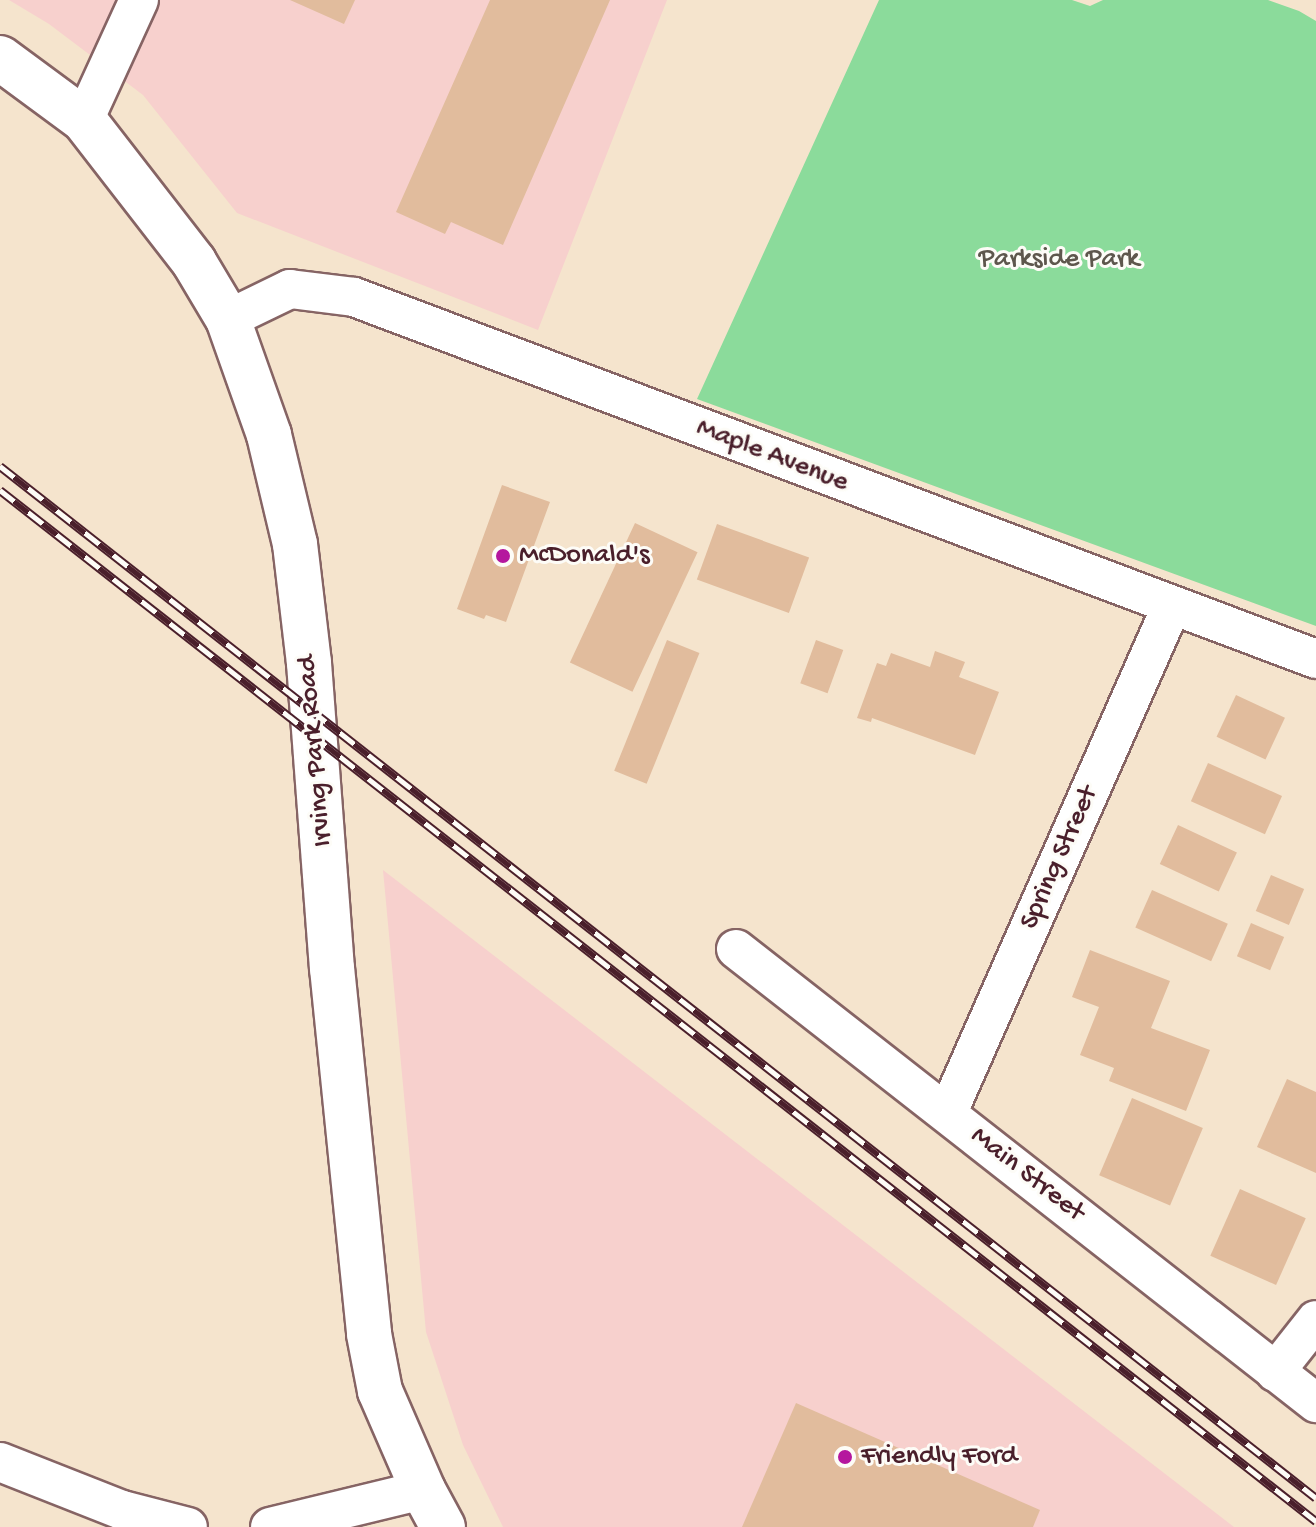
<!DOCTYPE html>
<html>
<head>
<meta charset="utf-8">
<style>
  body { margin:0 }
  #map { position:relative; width:1316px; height:1527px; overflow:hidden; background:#f5e4cd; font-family:"Gochi Hand",sans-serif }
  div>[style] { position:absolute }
  .built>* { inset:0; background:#f7d0cd }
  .green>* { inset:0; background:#8bdb9b }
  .building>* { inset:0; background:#e1bc9d; transform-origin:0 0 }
  .roads { filter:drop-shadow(2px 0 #866464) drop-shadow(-2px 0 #866464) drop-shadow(0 2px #866464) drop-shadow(0 -2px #866464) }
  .minor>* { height:38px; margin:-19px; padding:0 19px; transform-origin:19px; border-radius:19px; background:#fff }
  .major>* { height:44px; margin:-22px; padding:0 22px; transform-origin:22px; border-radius:22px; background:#fff }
  .rail>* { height:9px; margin-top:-4.5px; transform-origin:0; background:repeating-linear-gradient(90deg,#fdfcf7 0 18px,#4a1f2b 0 36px); box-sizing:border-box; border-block:2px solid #4a1f2b }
  .dots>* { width:22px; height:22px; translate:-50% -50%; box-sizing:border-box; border:4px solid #fdfcf7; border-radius:50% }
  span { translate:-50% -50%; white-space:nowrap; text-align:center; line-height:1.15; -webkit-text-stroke:6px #fdfcf7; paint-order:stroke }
  .park-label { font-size:28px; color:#5e574d }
  .street-label { font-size:28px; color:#4a1f2b }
  .poi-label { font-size:28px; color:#4a1f2b }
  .left { translate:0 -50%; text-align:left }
</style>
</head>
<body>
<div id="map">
  <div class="built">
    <i style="clip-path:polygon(9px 0,667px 0,538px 330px,237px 213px,143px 95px,49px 24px)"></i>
    <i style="clip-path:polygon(383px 870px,1234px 1527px,503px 1527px,463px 1445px,426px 1332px)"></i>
  </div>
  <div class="green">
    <i style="clip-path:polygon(879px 0,1072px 0,1090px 6px,1103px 0,1268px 0,1299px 11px,1316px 21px,1316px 626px,697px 399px)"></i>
  </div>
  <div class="building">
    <i style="clip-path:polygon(290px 0,355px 0,344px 24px)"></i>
    <i style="clip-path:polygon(490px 0,610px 0,503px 245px,451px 222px,445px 234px,396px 212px)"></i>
    <i style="clip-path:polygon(502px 485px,550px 502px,506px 622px,486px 615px,484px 619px,457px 609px)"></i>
    <i style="left:635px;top:523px;width:69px;height:154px;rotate:25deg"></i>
    <i style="left:717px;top:524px;width:98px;height:59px;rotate:20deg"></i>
    <i style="left:667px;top:640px;width:35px;height:141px;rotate:22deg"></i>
    <i style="left:816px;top:640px;width:29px;height:46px;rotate:20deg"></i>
    <i style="clip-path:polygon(935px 651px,965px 662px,959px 677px,999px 692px,975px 755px,872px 718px,871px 722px,857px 718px,877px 663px,886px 666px,891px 653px,930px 667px)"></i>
    <i style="left:1236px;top:695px;width:54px;height:46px;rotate:25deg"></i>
    <i style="left:1208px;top:763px;width:81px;height:42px;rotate:24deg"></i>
    <i style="left:1178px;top:825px;width:65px;height:43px;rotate:25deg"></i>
    <i style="left:1271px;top:875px;width:36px;height:39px;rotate:23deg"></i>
    <i style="left:1152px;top:890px;width:83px;height:41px;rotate:24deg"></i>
    <i style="left:1251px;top:923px;width:36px;height:36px;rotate:23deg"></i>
    <i style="clip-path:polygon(1090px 950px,1170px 981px,1151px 1028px,1210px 1050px,1186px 1111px,1109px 1081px,1114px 1068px,1080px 1055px,1099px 1007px,1072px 997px)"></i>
    <i style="clip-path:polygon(1287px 1079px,1316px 1092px,1316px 1173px,1257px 1147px)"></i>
    <i style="left:1132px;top:1098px;width:77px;height:84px;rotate:23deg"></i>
    <i style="left:1240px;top:1189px;width:72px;height:73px;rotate:24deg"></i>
    <i style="clip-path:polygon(796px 1403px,1040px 1510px,1033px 1527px,742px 1527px)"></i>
  </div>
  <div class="roads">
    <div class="minor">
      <i style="left:84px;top:120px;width:132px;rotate:-65.4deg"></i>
      <i style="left:228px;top:319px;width:69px;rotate:-25.8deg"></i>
      <i style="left:290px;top:289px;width:64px;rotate:7.1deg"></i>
      <i style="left:354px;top:297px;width:1028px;rotate:20.62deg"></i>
      <i style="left:736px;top:949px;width:737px;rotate:38.05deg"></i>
      <i style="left:948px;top:1112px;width:554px;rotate:-66.16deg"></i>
      <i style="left:1275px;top:1372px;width:66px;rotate:-51.7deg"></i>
      <i style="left:0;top:1462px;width:131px;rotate:21.5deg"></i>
      <i style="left:122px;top:1510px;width:68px;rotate:14.4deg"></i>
      <i style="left:270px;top:1527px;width:157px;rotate:-13.6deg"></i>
    </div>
    <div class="major">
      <i style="left:0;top:58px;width:104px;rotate:36.4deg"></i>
      <i style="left:84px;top:120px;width:180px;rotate:52.2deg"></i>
      <i style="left:194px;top:262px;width:66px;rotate:59.2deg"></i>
      <i style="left:228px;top:319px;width:123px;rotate:70.5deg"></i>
      <i style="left:269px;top:435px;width:112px;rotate:76.6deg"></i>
      <i style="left:295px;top:544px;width:120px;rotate:83.3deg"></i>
      <i style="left:309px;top:663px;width:306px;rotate:85.7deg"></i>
      <i style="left:332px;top:968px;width:368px;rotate:84.2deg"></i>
      <i style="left:369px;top:1334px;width:58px;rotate:79.1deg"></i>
      <i style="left:380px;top:1391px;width:108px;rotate:66.5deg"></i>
      <i style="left:423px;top:1490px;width:42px;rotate:61.6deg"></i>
    </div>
  </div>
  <div class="rail">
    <i style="left:0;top:466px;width:1672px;rotate:38.1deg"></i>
    <i style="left:0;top:490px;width:1672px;rotate:38.08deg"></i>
  </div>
  <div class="dots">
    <i style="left:503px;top:556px;background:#b5179e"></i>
    <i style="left:845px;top:1457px;background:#b5179e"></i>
  </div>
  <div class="park-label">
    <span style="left:1059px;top:260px">Parkside Park</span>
  </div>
  <div class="street-label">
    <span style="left:772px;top:456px;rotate:21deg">Maple Avenue</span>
    <span style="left:316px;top:751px;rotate:-95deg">Irving Park Road</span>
    <span style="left:1060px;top:858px;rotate:-66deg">Spring Street</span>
    <span style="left:1027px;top:1175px;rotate:38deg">Main Street</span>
  </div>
  <div class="poi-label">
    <span class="left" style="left:519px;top:556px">McDonald's</span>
    <span class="left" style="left:861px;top:1457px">Friendly Ford</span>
  </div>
</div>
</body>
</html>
